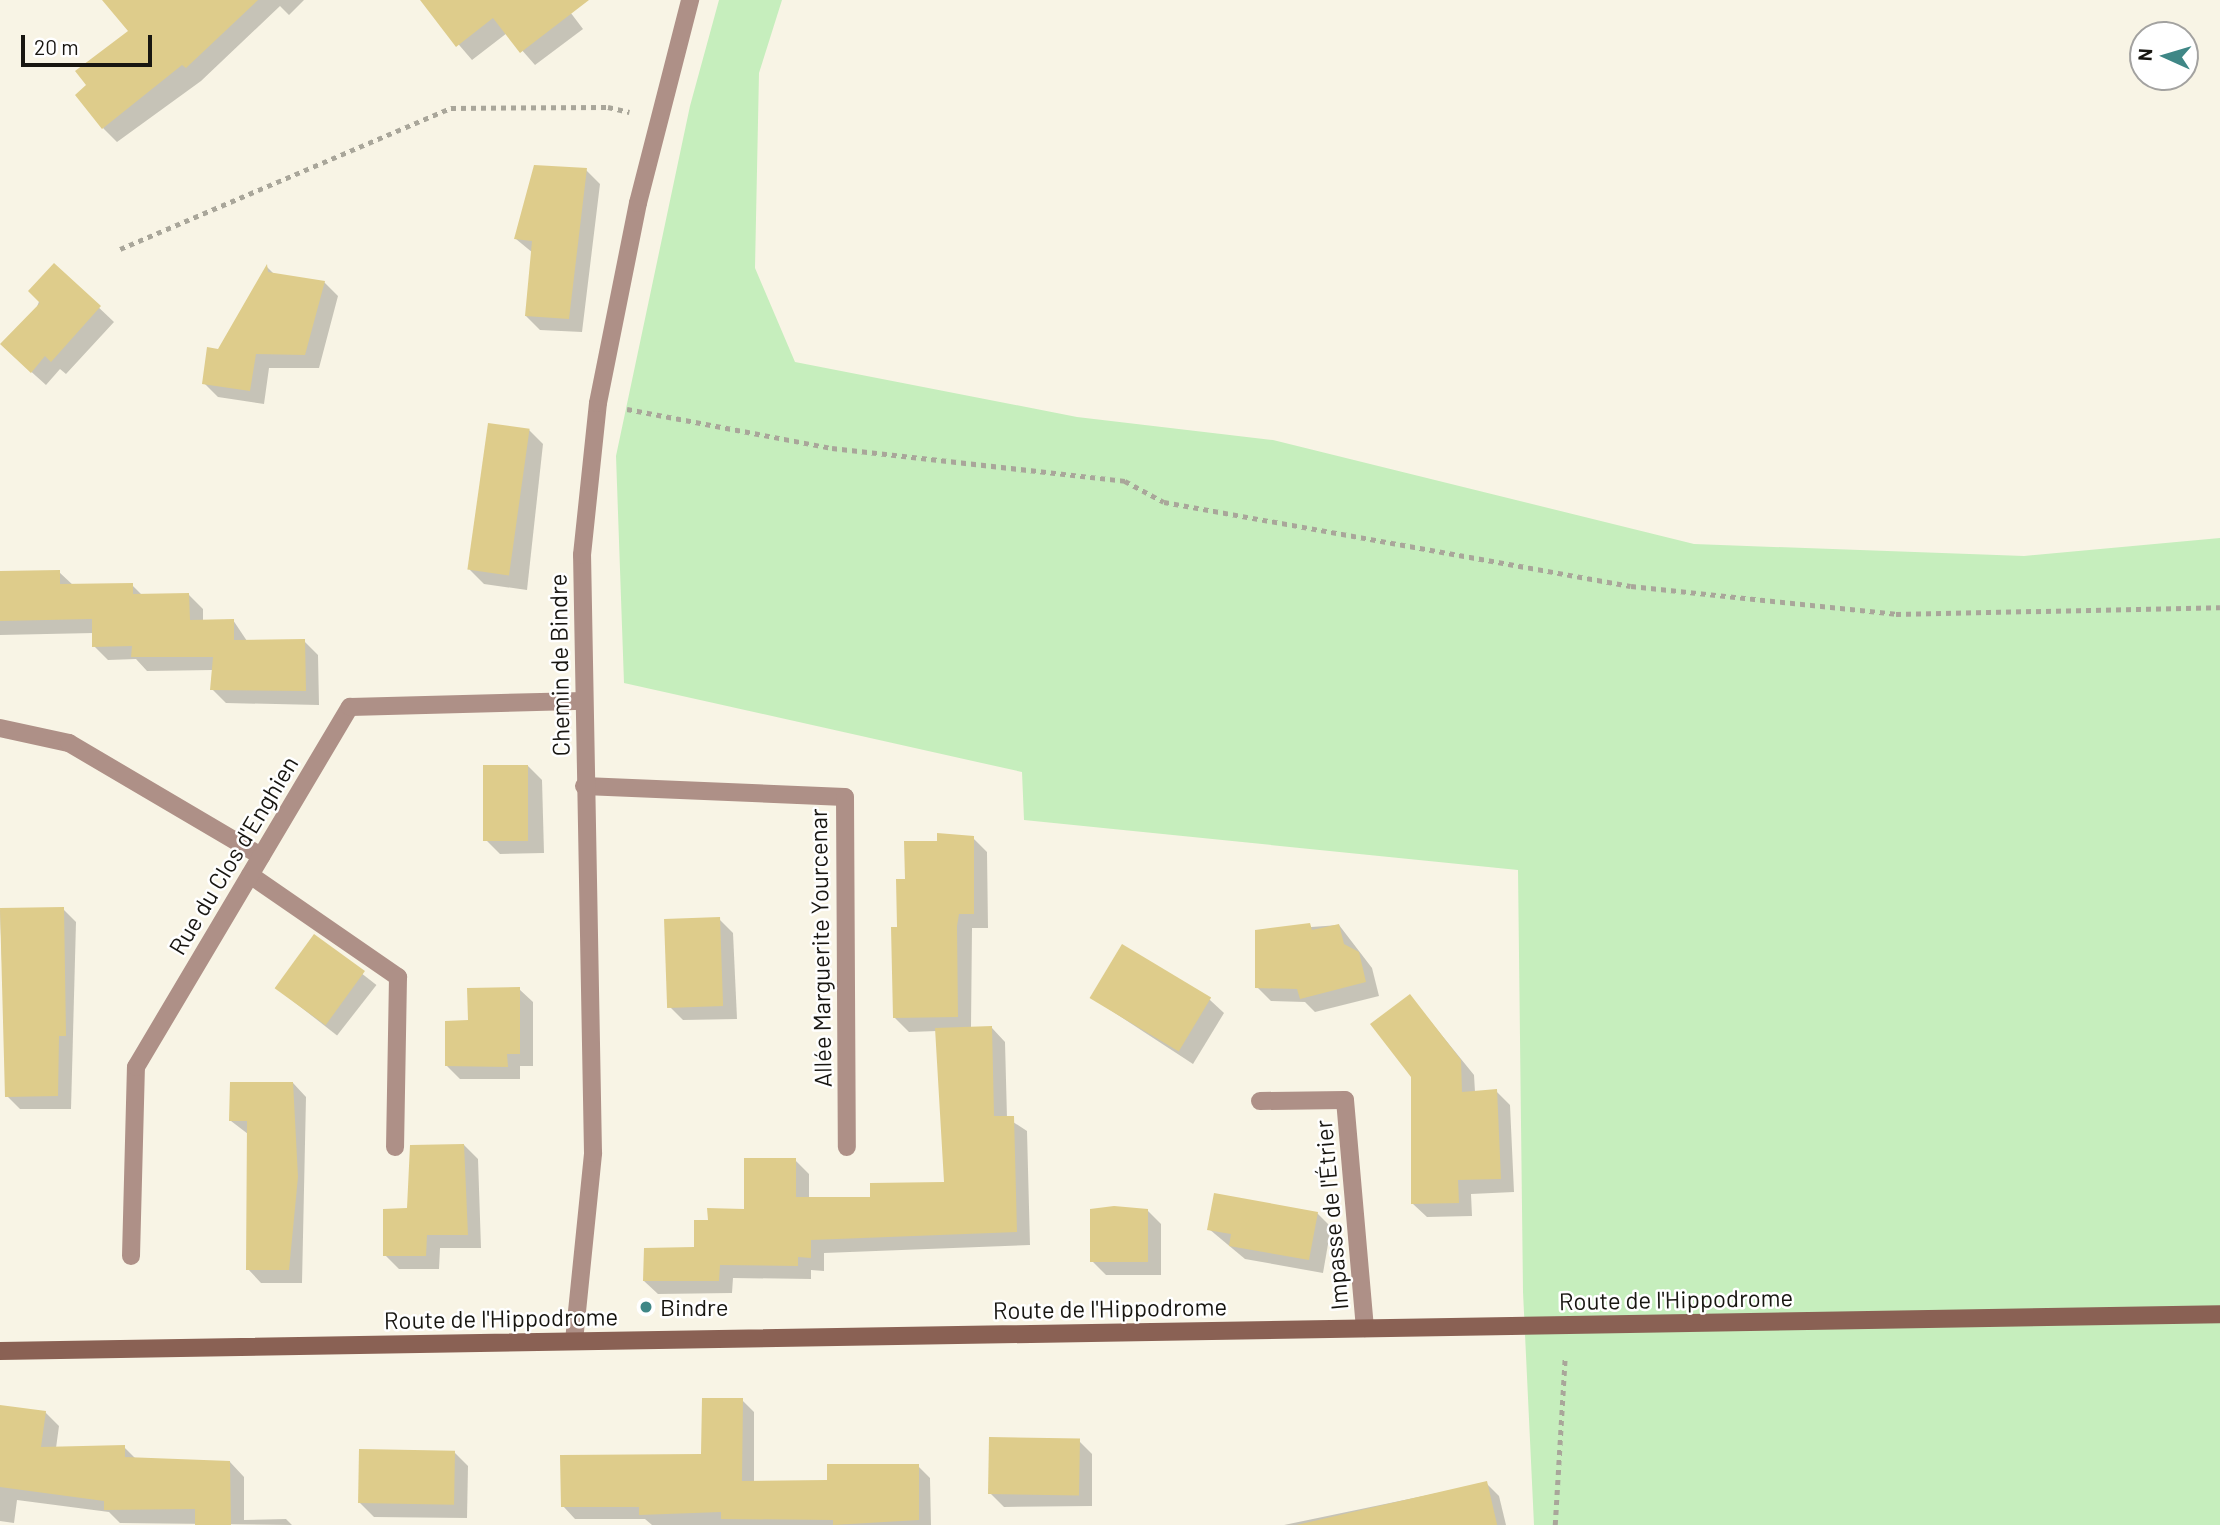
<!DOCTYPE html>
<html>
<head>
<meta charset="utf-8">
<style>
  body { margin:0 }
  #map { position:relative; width:2220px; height:1525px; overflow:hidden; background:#f8f4e5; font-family:Barlow,sans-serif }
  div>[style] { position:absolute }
  .green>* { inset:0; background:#c6eebd }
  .shadow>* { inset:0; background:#0003; transform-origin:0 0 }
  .building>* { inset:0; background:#decc8b; transform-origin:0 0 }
  .path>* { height:4.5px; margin-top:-2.25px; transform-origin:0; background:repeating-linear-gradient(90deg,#a9a69a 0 5px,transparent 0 10px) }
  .minor>* { height:18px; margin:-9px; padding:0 9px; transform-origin:9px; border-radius:9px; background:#ae9087 }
  .secondary>* { height:18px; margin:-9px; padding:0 9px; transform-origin:9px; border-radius:9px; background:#8a6154 }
  .dots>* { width:19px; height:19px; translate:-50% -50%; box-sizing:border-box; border:4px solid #fff; border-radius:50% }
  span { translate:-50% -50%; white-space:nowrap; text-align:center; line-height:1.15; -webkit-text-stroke:5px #fff; paint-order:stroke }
  .street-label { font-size:24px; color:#181611 }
  .poi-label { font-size:24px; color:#181611 }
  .left { translate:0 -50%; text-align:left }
  .north { position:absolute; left:2129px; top:21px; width:70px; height:70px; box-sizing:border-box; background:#fff; border:2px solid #a3a2a0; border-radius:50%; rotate:274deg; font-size:19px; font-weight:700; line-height:28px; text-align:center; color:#181611 }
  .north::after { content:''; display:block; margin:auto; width:24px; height:32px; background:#3f8786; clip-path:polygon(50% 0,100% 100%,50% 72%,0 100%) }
  .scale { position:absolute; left:21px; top:35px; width:131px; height:32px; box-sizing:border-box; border:4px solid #181611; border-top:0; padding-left:9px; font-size:21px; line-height:24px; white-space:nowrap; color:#181611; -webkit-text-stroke:5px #fff; paint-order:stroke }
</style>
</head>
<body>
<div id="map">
  <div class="green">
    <i style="clip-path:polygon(719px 0,782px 0,759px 73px,755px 268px,795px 362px,1077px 417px,1273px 440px,1694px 544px,2024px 556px,2220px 538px,2220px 1525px,1534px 1525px,1523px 1292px,1518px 870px,1024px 820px,1022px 772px,624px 683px,616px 456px,690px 106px)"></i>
  </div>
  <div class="shadow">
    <i style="clip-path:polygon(171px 0,304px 0,289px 15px,280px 6px,201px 81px,117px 142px,103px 128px)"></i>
    <i style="clip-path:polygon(444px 0,561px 0,583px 29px,535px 65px,507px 33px,472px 60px,430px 11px)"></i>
    <i style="clip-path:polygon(586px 170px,600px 184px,582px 332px,540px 330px,526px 316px,533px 253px,516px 239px)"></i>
    <i style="clip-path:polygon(54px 265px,114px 322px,66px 374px,60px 369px,46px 385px,16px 358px)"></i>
    <i style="clip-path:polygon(267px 267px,275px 275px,324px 282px,338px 296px,319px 368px,269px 368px,264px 404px,218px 397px,204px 383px)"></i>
    <i style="clip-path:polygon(529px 430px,543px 444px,527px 590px,484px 584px,470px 570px)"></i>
    <i style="clip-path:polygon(59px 572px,74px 586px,132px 585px,143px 596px,189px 595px,203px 609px,203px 621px,233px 620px,247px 641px,304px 641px,318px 655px,319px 705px,226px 703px,212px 689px,213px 670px,147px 671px,136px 659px,108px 660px,94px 646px,94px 633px,0 635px,0 573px)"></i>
    <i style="clip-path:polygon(528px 766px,542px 780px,544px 853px,500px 854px,486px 840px)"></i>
    <i style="clip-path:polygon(973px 838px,987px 852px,988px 928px,972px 928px,971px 1029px,992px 1028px,1005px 1042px,1007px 1118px,1027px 1131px,1030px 1245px,824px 1253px,824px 1271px,811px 1270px,811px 1279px,733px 1278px,732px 1293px,658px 1294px,644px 1281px,696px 1248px,709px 1222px,746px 1211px,795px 1160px,809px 1174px,809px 1199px,872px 1199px,946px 1183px,937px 1031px,909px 1032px,895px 1018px,898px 929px,938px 842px)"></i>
    <i style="clip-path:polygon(63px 909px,76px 922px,71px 1109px,20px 1109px,7px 1096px,0 910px)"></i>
    <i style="clip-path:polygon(719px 919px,733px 933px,737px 1019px,683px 1020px,669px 1006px)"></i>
    <i style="clip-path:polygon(1339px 925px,1372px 968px,1379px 996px,1315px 1012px,1305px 1002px,1271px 1001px,1257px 987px,1257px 931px)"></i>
    <i style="left:315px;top:937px;width:78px;height:64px;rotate:38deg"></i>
    <i style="clip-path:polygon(519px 989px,533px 1002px,533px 1066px,520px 1066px,520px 1079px,460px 1079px,447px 1066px,470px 1022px)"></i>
    <i style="clip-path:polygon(1410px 996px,1474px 1075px,1475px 1092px,1496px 1091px,1510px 1105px,1514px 1192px,1471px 1194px,1472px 1216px,1427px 1217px,1413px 1204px)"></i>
    <i style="clip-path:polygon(1092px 998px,1210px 1000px,1224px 1013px,1193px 1064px)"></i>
    <i style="clip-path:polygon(293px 1083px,306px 1097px,302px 1283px,261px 1283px,248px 1269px,248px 1134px,231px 1121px)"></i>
    <i style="clip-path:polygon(464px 1145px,478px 1159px,481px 1248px,440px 1248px,439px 1269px,399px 1269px,385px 1255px,409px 1210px)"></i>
    <i style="clip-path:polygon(1147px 1210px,1161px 1224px,1161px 1275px,1106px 1275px,1092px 1261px)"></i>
    <i style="clip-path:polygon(1317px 1213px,1331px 1227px,1323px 1273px,1245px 1259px,1209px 1229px)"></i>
    <i style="clip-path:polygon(742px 1400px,754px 1412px,754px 1482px,829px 1482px,918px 1466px,930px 1478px,931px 1525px,652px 1525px,645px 1519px,575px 1519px,563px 1506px,703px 1456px)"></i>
    <i style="clip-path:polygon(45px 1412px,59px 1426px,56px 1448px,124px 1447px,136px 1459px,230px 1462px,244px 1477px,244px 1520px,286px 1519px,292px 1525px,120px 1523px,109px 1512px,17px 1500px,14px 1523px,0 1521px,0 1421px)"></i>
    <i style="clip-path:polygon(1079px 1441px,1092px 1454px,1092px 1506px,1004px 1507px,991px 1494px)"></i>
    <i style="clip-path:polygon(454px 1452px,468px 1466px,467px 1518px,374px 1517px,360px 1503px)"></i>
    <i style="clip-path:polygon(1486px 1483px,1499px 1496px,1506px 1525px,1284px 1525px)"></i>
  </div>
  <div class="building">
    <i style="clip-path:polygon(102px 0,258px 0,186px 68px,182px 65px,102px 129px,75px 95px,86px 85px,75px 71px,128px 31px)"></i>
    <i style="clip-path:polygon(420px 0,589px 0,520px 53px,493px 18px,456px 47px)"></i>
    <i style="clip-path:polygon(534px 165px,587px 168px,569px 319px,525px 316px,532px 241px,514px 239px)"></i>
    <i style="clip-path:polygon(54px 263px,101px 306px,51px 362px,45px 356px,31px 373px,0 344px,40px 303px,28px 291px)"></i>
    <i style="clip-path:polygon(267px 264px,268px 272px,325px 281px,305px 355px,256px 354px,250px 391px,202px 384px,207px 347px,218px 349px)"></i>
    <i style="left:488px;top:423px;width:42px;height:148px;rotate:8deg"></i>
    <i style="clip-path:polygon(60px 570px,60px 584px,133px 583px,133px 594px,189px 593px,190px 620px,234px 619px,234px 640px,305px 639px,306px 691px,210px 690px,213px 657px,131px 657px,132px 646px,92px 647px,92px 619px,0 621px,0 571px)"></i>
    <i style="left:483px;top:765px;width:45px;height:76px"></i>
    <i style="clip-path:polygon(937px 833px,974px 836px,974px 914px,959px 914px,957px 926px,958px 1017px,893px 1018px,891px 927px,897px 927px,896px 879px,905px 879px,904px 841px,937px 841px)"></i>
    <i style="clip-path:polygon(64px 907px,66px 1036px,59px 1036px,58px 1096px,5px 1097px,0 908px)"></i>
    <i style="left:720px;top:917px;width:89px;height:56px;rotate:88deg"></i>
    <i style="clip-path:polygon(1310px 923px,1312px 930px,1339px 924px,1344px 944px,1359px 952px,1366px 982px,1300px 999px,1297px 989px,1255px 988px,1255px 930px)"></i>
    <i style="left:314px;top:934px;width:63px;height:67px;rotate:36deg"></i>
    <i style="left:1122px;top:944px;width:104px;height:63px;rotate:31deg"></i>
    <i style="clip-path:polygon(520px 987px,520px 1054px,507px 1054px,508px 1067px,445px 1066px,445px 1021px,468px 1020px,467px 988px)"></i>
    <i style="clip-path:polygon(1410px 994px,1461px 1060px,1462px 1092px,1497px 1089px,1501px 1179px,1458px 1180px,1459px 1203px,1411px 1204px,1411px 1077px,1370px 1024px)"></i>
    <i style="clip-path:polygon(992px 1026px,994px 1116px,1014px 1116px,1017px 1232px,811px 1240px,811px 1258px,798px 1257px,798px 1266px,720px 1265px,719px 1281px,643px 1281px,644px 1248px,694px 1247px,694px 1220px,708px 1220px,707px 1208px,744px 1209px,744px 1158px,796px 1158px,796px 1197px,870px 1197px,870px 1183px,944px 1182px,935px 1028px)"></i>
    <i style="clip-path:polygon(230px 1082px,293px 1082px,298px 1177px,289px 1270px,246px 1270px,247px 1121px,229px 1121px)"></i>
    <i style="clip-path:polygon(464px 1144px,468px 1235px,427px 1235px,426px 1256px,383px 1256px,383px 1209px,407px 1208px,410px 1145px)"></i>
    <i style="clip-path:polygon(1214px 1193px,1318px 1212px,1309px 1260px,1229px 1246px,1231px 1234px,1207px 1230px)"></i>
    <i style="clip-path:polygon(1114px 1206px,1148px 1209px,1148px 1262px,1090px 1262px,1090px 1209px)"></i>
    <i style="clip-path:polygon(702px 1398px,743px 1398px,742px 1481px,827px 1480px,827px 1464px,919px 1464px,919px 1520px,833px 1525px,833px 1520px,721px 1519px,721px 1512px,639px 1515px,639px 1507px,561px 1507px,560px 1455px,701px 1454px)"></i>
    <i style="clip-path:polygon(0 1405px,46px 1411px,41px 1447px,125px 1445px,125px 1457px,230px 1461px,231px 1525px,195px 1525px,195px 1509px,104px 1510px,104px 1501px,0 1487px)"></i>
    <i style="left:989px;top:1437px;width:91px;height:57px;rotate:1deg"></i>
    <i style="left:359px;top:1449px;width:96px;height:54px;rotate:1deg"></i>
    <i style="left:1487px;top:1481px;width:45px;height:206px;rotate:77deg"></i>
  </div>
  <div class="path">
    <i style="left:120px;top:249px;width:360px;rotate:-23.1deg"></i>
    <i style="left:451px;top:108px;width:157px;rotate:-0.4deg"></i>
    <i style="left:608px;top:107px;width:22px;rotate:13deg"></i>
    <i style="left:627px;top:409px;width:209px;rotate:10.8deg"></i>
    <i style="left:832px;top:448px;width:295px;rotate:6.4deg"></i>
    <i style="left:1125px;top:481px;width:44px;rotate:28.3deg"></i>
    <i style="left:1164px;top:502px;width:474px;rotate:10.2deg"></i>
    <i style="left:1631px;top:586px;width:266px;rotate:6deg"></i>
    <i style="left:1896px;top:614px;width:324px;rotate:-1.2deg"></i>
    <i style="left:1555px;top:1525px;width:168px;rotate:-86.6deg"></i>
  </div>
  <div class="minor">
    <i style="left:0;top:728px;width:71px;rotate:12.3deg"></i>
    <i style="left:69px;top:743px;width:223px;rotate:30.5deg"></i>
    <i style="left:584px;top:786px;width:261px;rotate:2.4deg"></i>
    <i style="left:845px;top:797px;width:350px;rotate:89.7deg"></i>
    <i style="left:250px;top:875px;width:180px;rotate:34.6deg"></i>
    <i style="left:398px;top:977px;width:170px;rotate:91deg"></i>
    <i style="left:1260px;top:1101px;width:85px;rotate:-0.7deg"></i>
    <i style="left:1345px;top:1100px;width:229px;rotate:85deg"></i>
    <i style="left:131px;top:1256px;width:189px;rotate:-88.5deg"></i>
    <i style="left:136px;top:1067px;width:419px;rotate:-59.3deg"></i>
    <i style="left:350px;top:707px;width:234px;rotate:-1.5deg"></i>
    <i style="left:574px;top:1341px;width:189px;rotate:-84.2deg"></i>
    <i style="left:593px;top:1153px;width:598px;rotate:-91.05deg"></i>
    <i style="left:582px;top:555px;width:153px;rotate:-84deg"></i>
    <i style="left:598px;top:403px;width:204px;rotate:-78.7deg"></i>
    <i style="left:638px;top:203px;width:210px;rotate:-75.6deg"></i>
  </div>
  <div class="secondary">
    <i style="left:0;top:1351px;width:2220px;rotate:-0.95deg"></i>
  </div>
  <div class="dots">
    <i style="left:646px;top:1307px;background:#3f8786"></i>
  </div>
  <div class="street-label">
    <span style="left:559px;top:665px;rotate:-91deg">Chemin de Bindre</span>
    <span style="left:233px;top:855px;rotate:-59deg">Rue du Clos d'Enghien</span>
    <span style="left:820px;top:948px;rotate:-91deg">Allée Marguerite Yourcenar</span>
    <span style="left:1331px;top:1215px;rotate:-95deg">Impasse de l'Étrier</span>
    <span style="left:1676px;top:1299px;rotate:-1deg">Route de l'Hippodrome</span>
    <span style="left:1110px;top:1308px;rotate:-1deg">Route de l'Hippodrome</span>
    <span style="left:501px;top:1318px;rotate:-1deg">Route de l'Hippodrome</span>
  </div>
  <div class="poi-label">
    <span class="left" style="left:660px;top:1307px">Bindre</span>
  </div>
  <div class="north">N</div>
  <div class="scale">20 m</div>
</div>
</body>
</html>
